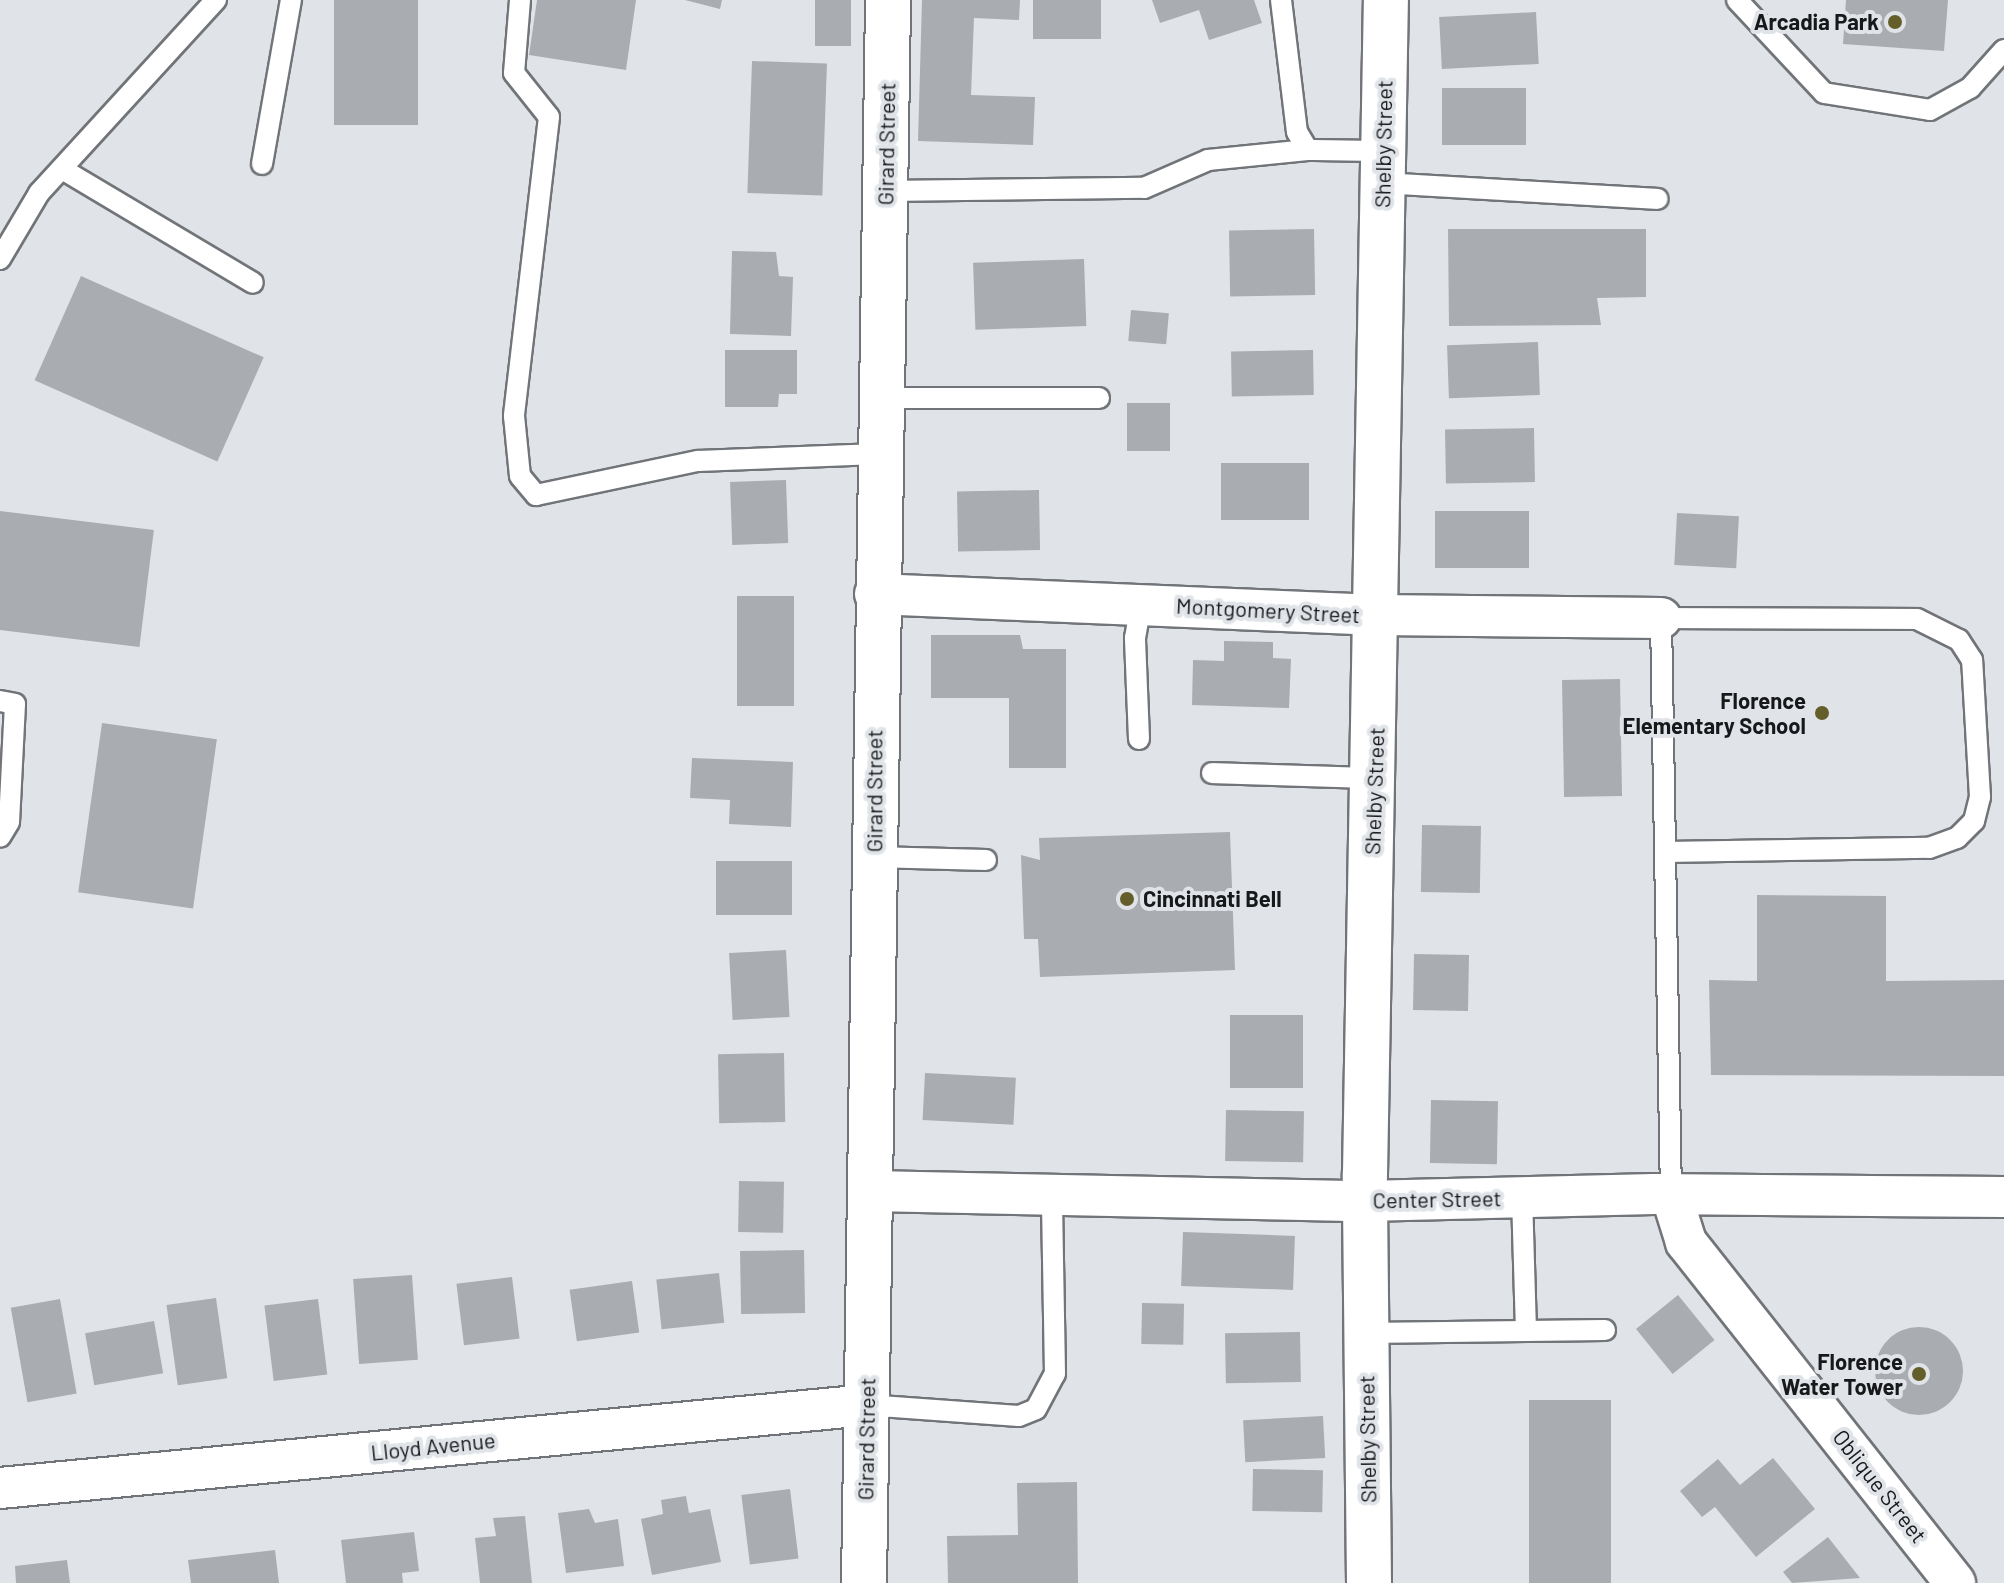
<!DOCTYPE html>
<html>
<head>
<meta charset="utf-8">
<style>
  body { margin:0 }
  #map { position:relative; width:2004px; height:1583px; overflow:hidden; background:#e0e4e8; font-family:Barlow,sans-serif }
  div>[style] { position:absolute }
  .building>* { inset:0; background:#a9acb0; transform-origin:0 0 }
  .round { border-radius:50% }
  .roads { filter:drop-shadow(2px 0 #717478) drop-shadow(-2px 0 #717478) drop-shadow(0 2px #717478) drop-shadow(0 -2px #717478) }
  .service>* { height:20px; margin:-10px; padding:0 10px; transform-origin:10px; border-radius:10px; background:#fff }
  .minor>* { height:40px; margin:-20px; padding:0 20px; transform-origin:20px; border-radius:20px; background:#fff }
  .tertiary>* { height:44px; margin:-22px; padding:0 22px; transform-origin:22px; border-radius:22px; background:#fff }
  .dots>* { width:22px; height:22px; translate:-50% -50%; box-sizing:border-box; border:4px solid #e0e4e8; border-radius:50% }
  span { translate:-50% -50%; white-space:nowrap; text-align:center; line-height:1.15; -webkit-text-stroke:8px #e0e4e8; paint-order:stroke }
  .poi-label { font-size:22px; color:#17181a; font-weight:700 }
  .right { translate:-100% -50%; text-align:right }
  .left { translate:0 -50%; text-align:left }
  .street-label { font-size:22px; color:#17181a }
</style>
</head>
<body>
<div id="map">
  <div class="building">
    <i style="left:334px;top:0;width:84px;height:125px"></i>
    <i style="clip-path:polygon(537px 0,636px 0,626px 70px,529px 55px)"></i>
    <i style="clip-path:polygon(685px 0,722px 0,720px 9px)"></i>
    <i style="left:815px;top:0;width:36px;height:46px"></i>
    <i style="clip-path:polygon(922px 0,1020px 0,1019px 20px,974px 18px,971px 95px,1035px 97px,1033px 145px,918px 141px)"></i>
    <i style="left:1033px;top:0;width:68px;height:39px"></i>
    <i style="clip-path:polygon(1152px 0,1254px 0,1262px 23px,1209px 40px,1199px 10px,1160px 23px)"></i>
    <i style="clip-path:polygon(1846px 0,1948px 0,1944px 51px,1843px 44px)"></i>
    <i style="left:1536px;top:12px;width:52px;height:97px;rotate:87deg"></i>
    <i style="left:752px;top:61px;width:75px;height:132px;rotate:2deg"></i>
    <i style="left:1442px;top:88px;width:84px;height:57px"></i>
    <i style="left:1314px;top:229px;width:66px;height:85px;rotate:89deg"></i>
    <i style="clip-path:polygon(1448px 229px,1646px 229px,1646px 297px,1597px 298px,1601px 325px,1449px 326px)"></i>
    <i style="clip-path:polygon(732px 251px,776px 252px,779px 276px,793px 277px,791px 336px,730px 334px)"></i>
    <i style="left:1084px;top:259px;width:67px;height:111px;rotate:88deg"></i>
    <i style="left:81px;top:276px;width:200px;height:114px;rotate:24deg"></i>
    <i style="left:1131px;top:310px;width:38px;height:31px;rotate:5deg"></i>
    <i style="left:1538px;top:342px;width:53px;height:91px;rotate:88deg"></i>
    <i style="clip-path:polygon(725px 350px,797px 350px,797px 394px,779px 394px,778px 407px,725px 407px)"></i>
    <i style="left:1313px;top:350px;width:45px;height:82px;rotate:89deg"></i>
    <i style="left:1127px;top:403px;width:43px;height:48px"></i>
    <i style="left:1534px;top:428px;width:54px;height:89px;rotate:89deg"></i>
    <i style="left:1221px;top:463px;width:88px;height:57px"></i>
    <i style="left:786px;top:480px;width:63px;height:56px;rotate:88deg"></i>
    <i style="left:1039px;top:490px;width:60px;height:82px;rotate:89deg"></i>
    <i style="left:0;top:511px;width:155px;height:118px;rotate:7deg"></i>
    <i style="left:1435px;top:511px;width:94px;height:57px"></i>
    <i style="left:1677px;top:513px;width:62px;height:52px;rotate:3deg"></i>
    <i style="left:737px;top:596px;width:57px;height:110px"></i>
    <i style="clip-path:polygon(931px 635px,1020px 635px,1023px 649px,1066px 649px,1066px 768px,1009px 768px,1009px 698px,931px 698px)"></i>
    <i style="clip-path:polygon(1224px 641px,1273px 642px,1273px 658px,1291px 659px,1289px 708px,1192px 705px,1193px 660px,1224px 661px)"></i>
    <i style="left:1620px;top:679px;width:117px;height:58px;rotate:89deg"></i>
    <i style="left:102px;top:723px;width:116px;height:171px;rotate:8deg"></i>
    <i style="clip-path:polygon(692px 758px,793px 762px,791px 827px,729px 824px,730px 800px,690px 798px)"></i>
    <i style="left:1422px;top:825px;width:59px;height:67px;rotate:1deg"></i>
    <i style="clip-path:polygon(1230px 832px,1235px 970px,1040px 977px,1038px 939px,1024px 939px,1021px 855px,1040px 860px,1039px 838px)"></i>
    <i style="left:792px;top:861px;width:54px;height:76px;rotate:90deg"></i>
    <i style="clip-path:polygon(1757px 895px,1886px 896px,1886px 981px,2004px 980px,2004px 1076px,1711px 1075px,1709px 980px,1757px 981px)"></i>
    <i style="left:786px;top:950px;width:67px;height:57px;rotate:87deg"></i>
    <i style="left:1414px;top:954px;width:55px;height:56px;rotate:1deg"></i>
    <i style="left:1230px;top:1015px;width:73px;height:73px"></i>
    <i style="left:784px;top:1053px;width:69px;height:66px;rotate:89deg"></i>
    <i style="left:925px;top:1073px;width:91px;height:47px;rotate:3deg"></i>
    <i style="left:1431px;top:1100px;width:67px;height:63px;rotate:1deg"></i>
    <i style="left:1226px;top:1110px;width:78px;height:51px;rotate:1deg"></i>
    <i style="left:739px;top:1181px;width:45px;height:51px;rotate:1deg"></i>
    <i style="left:1183px;top:1232px;width:112px;height:54px;rotate:2deg"></i>
    <i style="left:804px;top:1250px;width:63px;height:64px;rotate:89deg"></i>
    <i style="left:719px;top:1273px;width:50px;height:63px;rotate:84deg"></i>
    <i style="left:412px;top:1275px;width:85px;height:59px;rotate:86deg"></i>
    <i style="left:512px;top:1277px;width:62px;height:56px;rotate:83deg"></i>
    <i style="left:632px;top:1281px;width:52px;height:63px;rotate:82deg"></i>
    <i style="left:1678px;top:1295px;width:58px;height:54px;rotate:51deg"></i>
    <i style="left:216px;top:1298px;width:81px;height:50px;rotate:82deg"></i>
    <i style="left:60px;top:1299px;width:96px;height:50px;rotate:80deg"></i>
    <i style="left:318px;top:1299px;width:76px;height:54px;rotate:83deg"></i>
    <i style="left:1142px;top:1303px;width:42px;height:41px;rotate:1deg"></i>
    <i style="left:154px;top:1321px;width:53px;height:70px;rotate:80deg"></i>
    <i class="round" style="left:1875px;top:1327px;width:88px;height:88px"></i>
    <i style="left:1300px;top:1332px;width:50px;height:75px;rotate:89deg"></i>
    <i style="left:1529px;top:1400px;width:82px;height:183px"></i>
    <i style="left:1323px;top:1416px;width:42px;height:80px;rotate:87deg"></i>
    <i style="clip-path:polygon(1773px 1458px,1815px 1509px,1756px 1557px,1715px 1507px,1702px 1517px,1680px 1491px,1718px 1459px,1740px 1485px)"></i>
    <i style="left:1253px;top:1469px;width:70px;height:42px;rotate:1deg"></i>
    <i style="clip-path:polygon(1077px 1482px,1078px 1583px,948px 1583px,947px 1536px,1018px 1535px,1017px 1483px)"></i>
    <i style="left:790px;top:1489px;width:70px;height:49px;rotate:83deg"></i>
    <i style="clip-path:polygon(686px 1496px,689px 1513px,710px 1509px,721px 1562px,652px 1575px,641px 1519px,663px 1514px,661px 1500px)"></i>
    <i style="clip-path:polygon(589px 1509px,595px 1523px,618px 1519px,624px 1566px,566px 1573px,558px 1513px)"></i>
    <i style="clip-path:polygon(525px 1516px,532px 1583px,480px 1583px,475px 1538px,496px 1536px,493px 1518px)"></i>
    <i style="clip-path:polygon(414px 1532px,419px 1571px,402px 1573px,403px 1583px,346px 1583px,341px 1540px)"></i>
    <i style="clip-path:polygon(1828px 1537px,1860px 1578px,1792px 1583px,1783px 1572px)"></i>
    <i style="clip-path:polygon(275px 1550px,279px 1583px,191px 1583px,188px 1560px)"></i>
    <i style="clip-path:polygon(67px 1560px,70px 1583px,16px 1583px,15px 1566px)"></i>
  </div>
  <div class="roads">
    <div class="service">
      <i style="left:520px;top:0;width:73px;rotate:94.7deg"></i>
      <i style="left:514px;top:73px;width:56px;rotate:51.5deg"></i>
      <i style="left:549px;top:117px;width:301px;rotate:96.7deg"></i>
      <i style="left:514px;top:416px;width:60px;rotate:84.3deg"></i>
      <i style="left:520px;top:476px;width:25px;rotate:50deg"></i>
      <i style="left:536px;top:495px;width:166px;rotate:-11.9deg"></i>
      <i style="left:698px;top:461px;width:180px;rotate:-2.2deg"></i>
      <i style="left:1281px;top:0;width:133px;rotate:83.1deg"></i>
      <i style="left:1297px;top:132px;width:21px;rotate:59deg"></i>
      <i style="left:1308px;top:150px;width:75px;rotate:0.8deg"></i>
      <i style="left:1737px;top:0;width:127px;rotate:46.9deg"></i>
      <i style="left:1824px;top:93px;width:107px;rotate:9.1deg"></i>
      <i style="left:1930px;top:110px;width:46px;rotate:-28.8deg"></i>
      <i style="left:1970px;top:88px;width:51px;rotate:-48.2deg"></i>
      <i style="left:262px;top:164px;width:167px;rotate:-80deg"></i>
      <i style="left:62px;top:169px;width:222px;rotate:30.8deg"></i>
      <i style="left:1383px;top:183px;width:275px;rotate:3.3deg"></i>
      <i style="left:885px;top:191px;width:259px;rotate:-0.7deg"></i>
      <i style="left:1144px;top:188px;width:70px;rotate:-23.6deg"></i>
      <i style="left:1208px;top:160px;width:100px;rotate:-5.7deg"></i>
      <i style="left:0;top:259px;width:77px;rotate:-59.4deg"></i>
      <i style="left:39px;top:193px;width:262px;rotate:-47.5deg"></i>
      <i style="left:880px;top:398px;width:219px"></i>
      <i style="left:0;top:701px;width:15px;rotate:11deg"></i>
      <i style="left:15px;top:704px;width:118px;rotate:92.9deg"></i>
      <i style="left:9px;top:822px;width:17px;rotate:121deg"></i>
      <i style="left:1139px;top:739px;width:101px;rotate:-92.3deg"></i>
      <i style="left:1135px;top:638px;width:35px;rotate:-80deg"></i>
      <i style="left:1212px;top:773px;width:162px;rotate:1.8deg"></i>
      <i style="left:1665px;top:852px;width:264px;rotate:-0.9deg"></i>
      <i style="left:1929px;top:848px;width:30px;rotate:-20deg"></i>
      <i style="left:1957px;top:838px;width:24px;rotate:-45deg"></i>
      <i style="left:1974px;top:821px;width:25px;rotate:-76deg"></i>
      <i style="left:1980px;top:797px;width:137px;rotate:-93.3deg"></i>
      <i style="left:1972px;top:660px;width:24px;rotate:-123deg"></i>
      <i style="left:1959px;top:640px;width:47px;rotate:-153.4deg"></i>
      <i style="left:1917px;top:619px;width:256px;rotate:-179.8deg"></i>
      <i style="left:1661px;top:618px;width:576px;rotate:89.01deg"></i>
      <i style="left:874px;top:857px;width:112px;rotate:1.5deg"></i>
      <i style="left:1526px;top:1331px;width:79px;rotate:-0.7deg"></i>
      <i style="left:1366px;top:1333px;width:160px;rotate:-0.7deg"></i>
      <i style="left:1526px;top:1331px;width:133px;rotate:-91.7deg"></i>
      <i style="left:866px;top:1405px;width:153px;rotate:4.1deg"></i>
      <i style="left:1019px;top:1416px;width:18px;rotate:-22deg"></i>
      <i style="left:1036px;top:1409px;width:40px;rotate:-62deg"></i>
      <i style="left:1055px;top:1374px;width:179px;rotate:-91deg"></i>
    </div>
    <div class="minor">
      <i style="left:875px;top:594px;width:502px;rotate:2.4deg"></i>
      <i style="left:1377px;top:615px;width:284px;rotate:0.6deg"></i>
      <i style="left:871px;top:1191px;width:494px;rotate:1.2deg"></i>
      <i style="left:1365px;top:1201px;width:289px;rotate:-1.4deg"></i>
      <i style="left:1654px;top:1194px;width:350px;rotate:0.5deg"></i>
      <i style="left:1671px;top:1194px;width:50px;rotate:72.6deg"></i>
      <i style="left:1686px;top:1242px;width:434px;rotate:51.7deg"></i>
      <i style="left:0;top:1488px;width:870px;rotate:-5.47deg"></i>
    </div>
    <div class="tertiary">
      <i style="left:864px;top:1583px;width:1583px;rotate:-89.13deg"></i>
      <i style="left:1369px;top:1583px;width:409px;rotate:-90.6deg"></i>
      <i style="left:1365px;top:1174px;width:1174px;rotate:-88.98deg"></i>
    </div>
  </div>
  <div class="dots">
    <i style="left:1895px;top:22px;background:#645e2b"></i>
    <i style="left:1822px;top:713px;background:#645e2b"></i>
    <i style="left:1127px;top:899px;background:#645e2b"></i>
    <i style="left:1919px;top:1374px;background:#645e2b"></i>
  </div>
  <div class="poi-label">
    <span class="right" style="left:1879px;top:22px">Arcadia Park</span>
    <span class="right" style="left:1806px;top:713px">Florence<br>Elementary School</span>
    <span class="left" style="left:1143px;top:899px">Cincinnati Bell</span>
    <span class="right" style="left:1903px;top:1374px">Florence<br>Water Tower</span>
  </div>
  <div class="street-label">
    <span style="left:886px;top:144px;rotate:-89deg">Girard Street</span>
    <span style="left:1383px;top:144px;rotate:-89deg">Shelby Street</span>
    <span style="left:1268px;top:610px;rotate:3deg">Montgomery Street</span>
    <span style="left:874px;top:791px;rotate:-90deg">Girard Street</span>
    <span style="left:1374px;top:791px;rotate:-88deg">Shelby Street</span>
    <span style="left:1437px;top:1199px;rotate:-1deg">Center Street</span>
    <span style="left:866px;top:1439px;rotate:-89deg">Girard Street</span>
    <span style="left:1367px;top:1439px;rotate:-91deg">Shelby Street</span>
    <span style="left:433px;top:1446px;rotate:-6deg">Lloyd Avenue</span>
    <span style="left:1880px;top:1486px;rotate:52deg">Oblique Street</span>
  </div>
</div>
</body>
</html>
